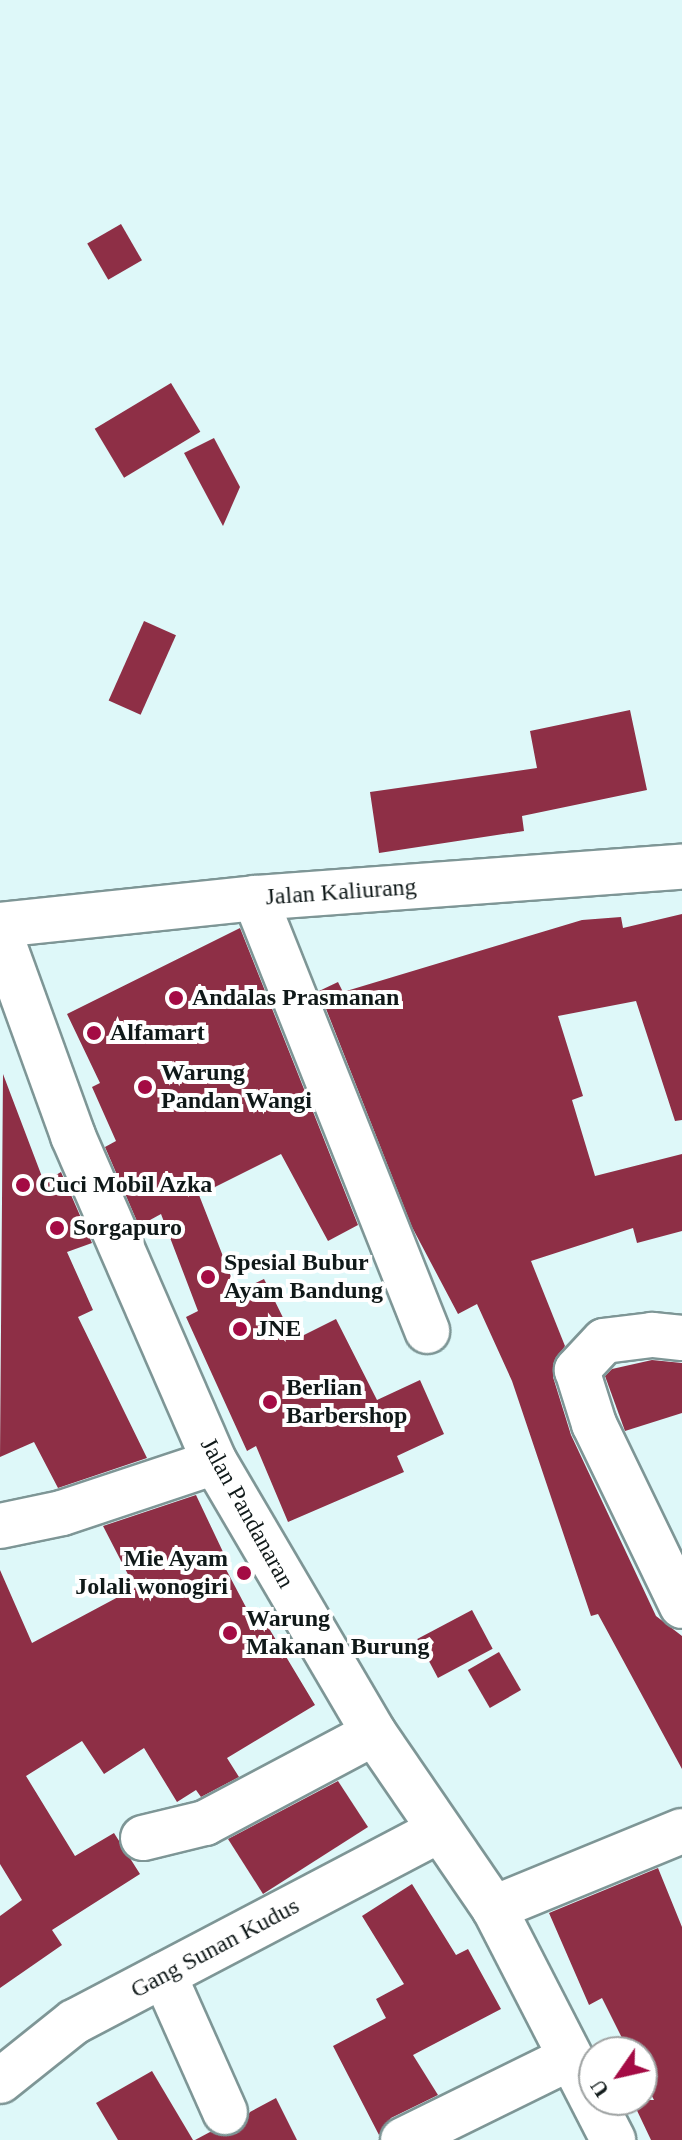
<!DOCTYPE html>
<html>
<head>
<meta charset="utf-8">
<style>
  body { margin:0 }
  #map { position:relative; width:682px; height:2140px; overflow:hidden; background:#def8f9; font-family:"Times New Roman",serif }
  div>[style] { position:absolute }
  .building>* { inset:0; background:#8e2f46; transform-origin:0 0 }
  .roads { filter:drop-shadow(2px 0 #7e9696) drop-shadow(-2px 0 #7e9696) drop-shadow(0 2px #7e9696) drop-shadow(0 -2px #7e9696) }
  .minor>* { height:44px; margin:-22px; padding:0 22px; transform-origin:22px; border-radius:22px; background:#fff }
  .major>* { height:44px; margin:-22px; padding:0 22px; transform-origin:22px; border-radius:22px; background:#fff }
  .dots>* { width:22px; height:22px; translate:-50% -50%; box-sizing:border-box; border:4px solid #fff; border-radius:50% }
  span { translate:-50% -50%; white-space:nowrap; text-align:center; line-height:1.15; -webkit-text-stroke:8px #fff; paint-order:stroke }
  .street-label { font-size:24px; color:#101919 }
  .poi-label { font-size:24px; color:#101919; font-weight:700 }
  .left { translate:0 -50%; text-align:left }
  .right { translate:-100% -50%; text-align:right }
  .north { position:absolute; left:578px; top:2036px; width:80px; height:80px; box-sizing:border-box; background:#fff; border:2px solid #9fa3a3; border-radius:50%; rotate:236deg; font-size:22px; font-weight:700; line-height:32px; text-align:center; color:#101919 }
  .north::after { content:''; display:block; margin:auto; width:28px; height:36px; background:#a40b44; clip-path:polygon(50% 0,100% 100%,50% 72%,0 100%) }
</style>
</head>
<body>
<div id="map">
  <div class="building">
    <i style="left:121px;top:224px;width:42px;height:39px;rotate:60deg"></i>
    <i style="left:171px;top:383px;width:57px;height:89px;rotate:59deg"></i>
    <i style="clip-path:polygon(214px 438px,240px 487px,223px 526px,184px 453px)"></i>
    <i style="left:144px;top:621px;width:35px;height:87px;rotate:24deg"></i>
    <i style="clip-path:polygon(630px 710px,647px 790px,522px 816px,524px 831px,379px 853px,370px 792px,537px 768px,530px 731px)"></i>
    <i style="clip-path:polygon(682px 914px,682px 1120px,675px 1121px,636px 1001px,558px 1016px,583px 1096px,572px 1100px,595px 1176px,682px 1154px,682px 1231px,637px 1243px,633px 1228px,531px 1261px,565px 1346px,553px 1364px,553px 1377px,571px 1435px,656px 1616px,682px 1636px,682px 1769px,598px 1614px,591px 1616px,512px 1381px,477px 1304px,458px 1314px,412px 1227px,319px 991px,338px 982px,343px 992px,582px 920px,621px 917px,623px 928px)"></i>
    <i style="clip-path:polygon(240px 928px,358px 1225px,328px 1241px,281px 1154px,199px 1195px,237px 1292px,264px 1279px,294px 1340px,336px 1319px,377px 1400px,420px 1380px,444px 1434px,397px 1456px,404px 1472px,288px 1522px,256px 1446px,247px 1451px,186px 1317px,198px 1311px,161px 1214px,139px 1226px,105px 1147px,116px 1141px,92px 1087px,100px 1083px,67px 1014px)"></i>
    <i style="clip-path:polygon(3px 1074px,44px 1182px,61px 1172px,92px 1243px,67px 1252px,93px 1310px,78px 1317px,147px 1458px,58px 1488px,34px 1442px,0 1457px)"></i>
    <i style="clip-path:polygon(652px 1360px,682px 1363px,682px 1413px,625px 1431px,605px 1376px,612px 1369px)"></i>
    <i style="clip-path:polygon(196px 1495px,224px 1554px,219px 1556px,258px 1630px,267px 1625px,315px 1705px,227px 1758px,239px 1777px,201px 1797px,196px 1790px,177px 1802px,144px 1748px,104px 1774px,82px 1741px,26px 1776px,75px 1856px,114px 1833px,140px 1874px,52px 1930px,62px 1945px,0 1988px,0 1916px,22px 1900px,0 1864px,0 1570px,32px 1643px,135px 1588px,103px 1526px)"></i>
    <i style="left:472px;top:1610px;width:44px;height:62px;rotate:62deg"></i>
    <i style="left:499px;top:1652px;width:44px;height:36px;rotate:60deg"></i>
    <i style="clip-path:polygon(338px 1781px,368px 1827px,263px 1894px,228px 1839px)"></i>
    <i style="clip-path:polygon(658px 1868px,682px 1927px,682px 2140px,651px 2140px,632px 2100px,654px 2100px,642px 2077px,642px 2052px,629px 2052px,602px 1998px,589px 2005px,549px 1913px)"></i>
    <i style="clip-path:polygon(412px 1884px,456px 1955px,468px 1949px,501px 2009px,413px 2055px,438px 2095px,391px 2118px,379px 2135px,333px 2046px,386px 2018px,376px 1999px,404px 1984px,362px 1916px)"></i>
    <i style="clip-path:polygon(152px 2071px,193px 2140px,118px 2140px,96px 2103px)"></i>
    <i style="clip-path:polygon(276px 2098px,297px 2140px,195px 2140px,210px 2132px,236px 2134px,250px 2112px)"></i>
  </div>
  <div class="roads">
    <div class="minor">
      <i style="left:255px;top:898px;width:466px;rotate:68.3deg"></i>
      <i style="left:682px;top:1338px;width:30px;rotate:-174deg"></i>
      <i style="left:652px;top:1335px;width:48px;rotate:172.9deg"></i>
      <i style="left:604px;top:1341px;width:40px;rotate:133deg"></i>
      <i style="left:577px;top:1370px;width:57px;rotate:72.5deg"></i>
      <i style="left:594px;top:1424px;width:202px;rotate:64.2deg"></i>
      <i style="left:0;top:1526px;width:63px;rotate:-11.8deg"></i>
      <i style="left:62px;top:1513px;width:161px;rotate:-18.4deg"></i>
      <i style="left:143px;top:1838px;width:64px;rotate:-13.6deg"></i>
      <i style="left:205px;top:1823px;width:191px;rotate:-28deg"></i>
      <i style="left:494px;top:1908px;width:203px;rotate:-22.3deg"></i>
      <i style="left:164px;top:1975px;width:150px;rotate:66deg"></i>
      <i style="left:0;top:2081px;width:95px;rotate:-38.6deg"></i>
      <i style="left:74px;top:2022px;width:412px;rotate:-27.7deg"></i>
      <i style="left:403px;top:2140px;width:186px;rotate:-26.2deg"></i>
    </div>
    <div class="major">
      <i style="left:0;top:925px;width:256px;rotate:-6deg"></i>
      <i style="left:255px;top:898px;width:428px;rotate:-4.2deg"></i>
      <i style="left:0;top:934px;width:215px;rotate:70.1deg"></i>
      <i style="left:73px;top:1136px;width:356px;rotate:66.5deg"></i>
      <i style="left:215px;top:1462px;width:314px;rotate:59.6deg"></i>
      <i style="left:374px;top:1733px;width:212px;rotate:55.6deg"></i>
      <i style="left:494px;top:1908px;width:261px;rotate:62.8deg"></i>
    </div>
  </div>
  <div class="dots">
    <i style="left:176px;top:998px;background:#a40b44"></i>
    <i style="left:94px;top:1033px;background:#a40b44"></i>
    <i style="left:145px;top:1087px;background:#a40b44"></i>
    <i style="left:23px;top:1185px;background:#a40b44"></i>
    <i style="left:57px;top:1228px;background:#a40b44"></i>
    <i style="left:208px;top:1277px;background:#a40b44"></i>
    <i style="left:240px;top:1329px;background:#a40b44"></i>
    <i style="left:270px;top:1402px;background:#a40b44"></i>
    <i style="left:244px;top:1573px;background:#a40b44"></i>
    <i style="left:230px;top:1633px;background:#a40b44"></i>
  </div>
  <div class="street-label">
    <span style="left:341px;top:892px;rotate:-4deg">Jalan Kaliurang</span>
    <span style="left:247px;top:1513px;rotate:61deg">Jalan Pandanaran</span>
    <span style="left:215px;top:1948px;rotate:-28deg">Gang Sunan Kudus</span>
  </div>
  <div class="poi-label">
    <span class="left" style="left:192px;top:998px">Andalas Prasmanan</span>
    <span class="left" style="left:110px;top:1033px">Alfamart</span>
    <span class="left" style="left:161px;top:1087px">Warung<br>Pandan Wangi</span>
    <span class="left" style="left:39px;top:1185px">Cuci Mobil Azka</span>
    <span class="left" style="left:73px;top:1228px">Sorgapuro</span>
    <span class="left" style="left:224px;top:1277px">Spesial Bubur<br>Ayam Bandung</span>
    <span class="left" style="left:256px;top:1329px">JNE</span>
    <span class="left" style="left:286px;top:1402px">Berlian<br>Barbershop</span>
    <span class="right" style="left:228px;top:1573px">Mie Ayam<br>Jolali wonogiri</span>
    <span class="left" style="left:246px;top:1633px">Warung<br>Makanan Burung</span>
  </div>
  <div class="north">U</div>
</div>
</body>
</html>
